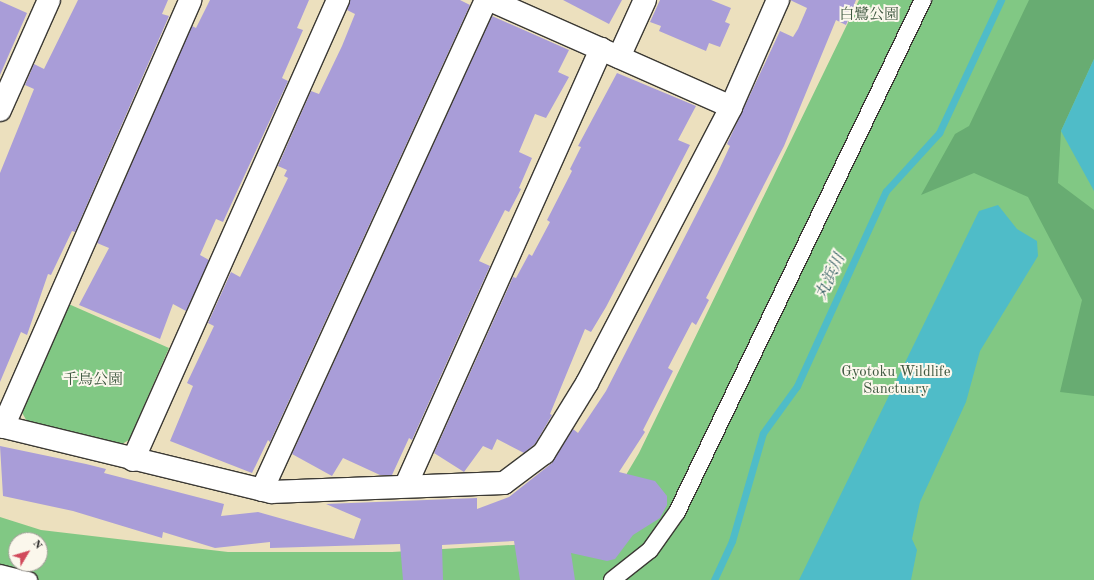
<!DOCTYPE html>
<html>
<head>
<meta charset="utf-8">
<style>
  body { margin:0 }
  #map { position:relative; width:1094px; height:580px; overflow:hidden; background:#ece0be; font-family:"Old Standard TT","Noto Serif JP",serif }
  div>[style] { position:absolute }
  .green>* { inset:0; background:#81c884 }
  .forest>* { inset:0; background:#68ac72 }
  .water>* { inset:0; background:#4fbcc8 }
  .stream>* { height:7px; margin:-3.5px; padding:0 3.5px; transform-origin:3.5px; border-radius:3.5px; background:#4fbcc8 }
  .building>* { inset:0; background:#a99dd8 }
  .roads { filter:drop-shadow(1px 0 #3b3934) drop-shadow(-1px 0 #3b3934) drop-shadow(0 1px #3b3934) drop-shadow(0 -1px #3b3934) }
  .pedestrian>* { height:16px; margin:-8px; padding:0 8px; transform-origin:8px; border-radius:8px; background:#fff }
  .minor>* { height:22px; margin:-11px; padding:0 11px; transform-origin:11px; border-radius:11px; background:#fff }
  span { translate:-50% -50%; white-space:nowrap; text-align:center; line-height:1.15; -webkit-text-stroke:4px #fbf7ec; paint-order:stroke }
  .park-label { font-size:15px; color:#3f5840 }
  .water-label { font-size:16px; color:#305c61; font-style:italic }
  .north { position:absolute; left:8px; top:532px; width:40px; height:40px; box-sizing:border-box; background:#fbf7ec; border:1px solid #a29f99; border-radius:50%; rotate:52deg; font-size:11px; font-weight:700; line-height:16px; text-align:center; color:#1c1c1c }
  .north::after { content:''; display:block; margin:auto; width:14px; height:18px; background:#d1495b; clip-path:polygon(50% 0,100% 100%,50% 72%,0 100%) }
</style>
</head>
<body>
<div id="map">
  <div class="green">
    <i style="clip-path:polygon(evenodd,859px 0,1094px 0,1094px 580px,0 580px,0 517px,41px 530px,228px 552px,392px 552px,529px 544px,604px 512px,639px 453px,859px 0,16px 540px,40px 540px,40px 564px,16px 564px,16px 540px)"></i>
    <i style="clip-path:polygon(64px 302px,169px 348px,129px 440px,117px 447px,29px 425px,20px 409px)"></i>
  </div>
  <div class="forest">
    <i style="clip-path:polygon(1029px 0,1094px 0,1094px 59px,1061px 131px,1058px 183px,1094px 210px,1094px 396px,1060px 392px,1082px 300px,1028px 197px,974px 173px,921px 195px,955px 134px,969px 126px)"></i>
  </div>
  <div class="water">
    <i style="clip-path:polygon(1094px 59px,1094px 191px,1061px 131px)"></i>
    <i style="clip-path:polygon(998px 205px,1017px 229px,1037px 241px,1038px 256px,980px 351px,966px 402px,920px 502px,912px 539px,917px 550px,911px 580px,799px 580px,979px 211px)"></i>
  </div>
  <div class="stream">
    <i style="left:714px;top:580px;width:43px;rotate:-65.2deg"></i>
    <i style="left:732px;top:541px;width:112px;rotate:-74deg"></i>
    <i style="left:763px;top:433px;width:58px;rotate:-54.1deg"></i>
    <i style="left:797px;top:386px;width:214px;rotate:-65.5deg"></i>
    <i style="left:886px;top:191px;width:79px;rotate:-47.6deg"></i>
    <i style="left:939px;top:133px;width:147px;rotate:-65deg"></i>
  </div>
  <div class="building">
    <i style="clip-path:polygon(78px 0,168px 0,162px 14px,169px 16px,75px 232px,72px 231px,51px 275px,48px 274px,27px 335px,21px 332px,0 382px,0 173px,34px 89px,25px 85px,34px 64px,44px 69px)"></i>
    <i style="clip-path:polygon(210px 0,309px 0,297px 28px,303px 30px,282px 78px,288px 81px,223px 222px,216px 219px,200px 255px,209px 260px,186px 311px,173px 304px,160px 339px,79px 305px,109px 248px,97px 243px,192px 26px,196px 28px)"></i>
    <i style="clip-path:polygon(350px 0,460px 0,470px 5px,270px 442px,268px 440px,252px 473px,170px 441px,193px 386px,187px 383px,214px 326px,208px 323px,231px 272px,240px 277px,288px 178px,284px 176px,287px 170px,278px 166px,311px 91px,319px 94px,342px 46px,355px 14px,347px 10px)"></i>
    <i style="clip-path:polygon(563px 0,622px 0,609px 24px)"></i>
    <i style="clip-path:polygon(660px 0,711px 0,731px 8px,725px 22px,730px 24px,720px 47px,709px 43px,706px 51px,659px 31px,661px 26px,650px 22px)"></i>
    <i style="clip-path:polygon(790px 0,856px 0,846px 25px,836px 20px,784px 146px,706px 298px,709px 300px,696px 325px,692px 322px,668px 368px,673px 371px,643px 430px,645px 432px,619px 472px,655px 481px,667px 496px,667px 505px,660px 518px,633px 535px,615px 559px,607px 561px,571px 553px,575px 580px,520px 580px,514px 541px,442px 545px,443px 580px,403px 580px,400px 544px,270px 548px,270px 542px,215px 548px,163px 532px,162px 538px,73px 511px,3px 496px,0 446px,86px 464px,106px 469px,104px 473px,224px 504px,221px 516px,258px 512px,354px 539px,361px 519px,326px 504px,477px 498px,477px 509px,509px 497px,552px 463px,573px 429px,578px 433px,606px 391px,717px 174px,730px 146px,727px 144px,780px 31px,793px 37px,798px 29px,807px 8px)"></i>
    <i style="clip-path:polygon(0 1px,27px 13px,0 75px)"></i>
    <i style="clip-path:polygon(492px 16px,569px 50px,558px 72px,569px 77px,546px 118px,535px 114px,519px 152px,532px 158px,519px 188px,521px 189px,509px 212px,505px 210px,479px 261px,490px 266px,412px 440px,409px 438px,392px 475px,380px 475px,343px 458px,332px 476px,292px 454px)"></i>
    <i style="clip-path:polygon(617px 73px,696px 106px,678px 140px,690px 145px,606px 307px,591px 332px,585px 329px,550px 414px,552px 415px,535px 444px,524px 453px,497px 439px,492px 450px,483px 446px,464px 472px,434px 453px,513px 277px,516px 278px,529px 254px,532px 256px,550px 222px,547px 220px,572px 171px,570px 169px,581px 147px,578px 146px)"></i>
  </div>
  <div class="roads">
    <div class="pedestrian">
      <i style="left:0;top:573px;width:30px;rotate:14deg"></i>
      <i style="left:612px;top:580px;width:48px;rotate:-38.3deg"></i>
      <i style="left:650px;top:550px;width:47px;rotate:-54.6deg"></i>
      <i style="left:677px;top:512px;width:568px;rotate:-64.34deg"></i>
    </div>
    <div class="minor">
      <i style="left:490px;top:0;width:264px;rotate:23.9deg"></i>
      <i style="left:619px;top:57px;width:63px;rotate:-65.5deg"></i>
      <i style="left:0;top:110px;width:120px;rotate:-66deg"></i>
      <i style="left:0;top:426px;width:279px;rotate:13.7deg"></i>
      <i style="left:271px;top:492px;width:233px;rotate:-2.2deg"></i>
      <i style="left:504px;top:483px;width:50px;rotate:-36.9deg"></i>
      <i style="left:544px;top:453px;width:82px;rotate:-58.4deg"></i>
      <i style="left:587px;top:383px;width:311px;rotate:-62.4deg"></i>
      <i style="left:731px;top:107px;width:117px;rotate:-66.3deg"></i>
      <i style="left:3px;top:427px;width:466px;rotate:-66.3deg"></i>
      <i style="left:133px;top:460px;width:504px;rotate:-65.98deg"></i>
      <i style="left:406px;top:485px;width:478px;rotate:-65.9deg"></i>
      <i style="left:262px;top:490px;width:539px;rotate:-65.43deg"></i>
    </div>
  </div>
  <div class="park-label">
    <span style="left:869px;top:16px">白鷺公園</span>
    <span style="left:896px;top:381px">Gyotoku Wildlife<br>Sanctuary</span>
    <span style="left:93px;top:381px">千鳥公園</span>
  </div>
  <div class="water-label">
    <span style="left:831px;top:277px;rotate:-65deg">丸浜川</span>
  </div>
  <div class="north">N</div>
</div>
</body>
</html>
